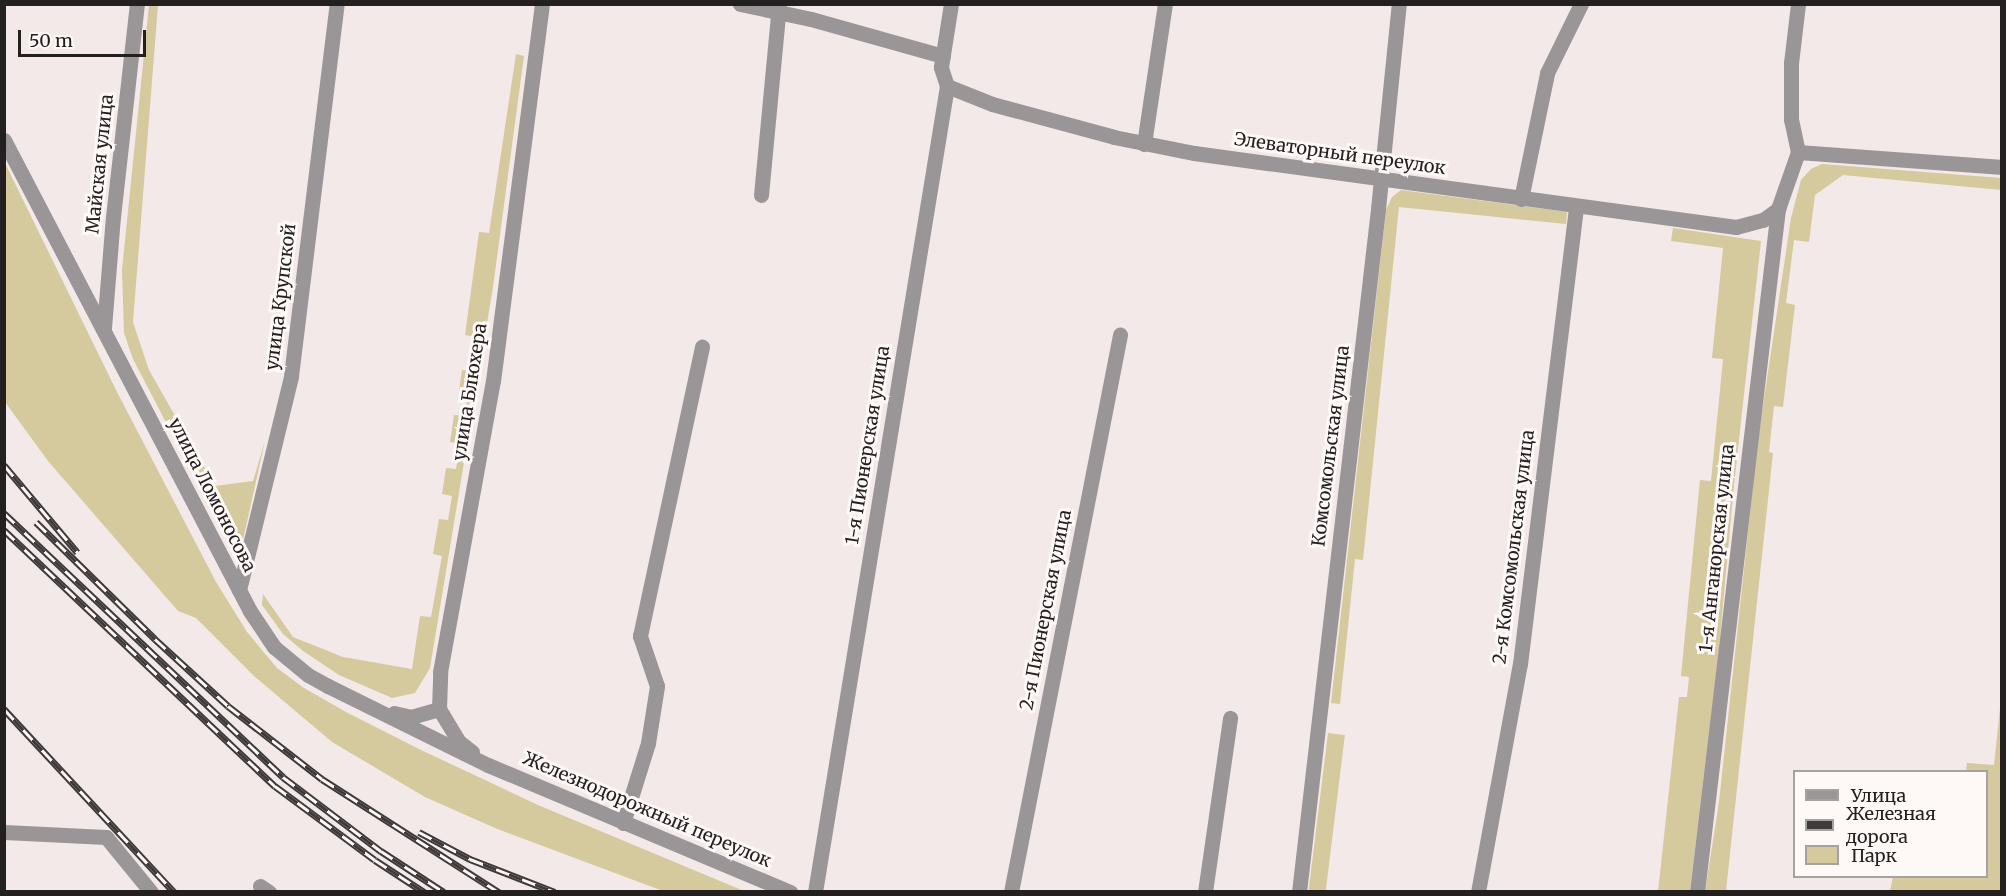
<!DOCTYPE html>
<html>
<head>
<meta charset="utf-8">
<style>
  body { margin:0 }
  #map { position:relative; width:2006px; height:896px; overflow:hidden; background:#f3e9e8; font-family:Merriweather,serif }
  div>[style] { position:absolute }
  .green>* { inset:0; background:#d5c99e; transform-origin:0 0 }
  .minor>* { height:15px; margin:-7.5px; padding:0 7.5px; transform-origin:7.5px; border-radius:7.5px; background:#9a9698 }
  .rail>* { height:7px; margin-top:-3.5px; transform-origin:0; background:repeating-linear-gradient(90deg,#fef8f7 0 14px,#3f3a3a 0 28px); box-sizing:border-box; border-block:2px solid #3f3a3a }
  span { translate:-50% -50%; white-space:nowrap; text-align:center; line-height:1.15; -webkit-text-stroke:6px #fef8f7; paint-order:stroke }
  .street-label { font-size:18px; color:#242020 }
  .frame { position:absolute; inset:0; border:6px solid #242020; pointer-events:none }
  .legend { position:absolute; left:1793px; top:770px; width:195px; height:108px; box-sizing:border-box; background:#fef8f7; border:2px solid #a7a2a1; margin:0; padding:8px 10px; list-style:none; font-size:18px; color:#242020 }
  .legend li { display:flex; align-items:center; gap:12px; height:30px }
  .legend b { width:30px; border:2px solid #a7a2a1 }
  .scale { position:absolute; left:18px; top:30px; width:128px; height:27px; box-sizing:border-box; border:3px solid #242020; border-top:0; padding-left:8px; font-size:18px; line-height:21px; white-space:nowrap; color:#242020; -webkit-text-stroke:4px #fef8f7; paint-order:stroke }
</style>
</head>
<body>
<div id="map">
  <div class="green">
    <i style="clip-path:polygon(149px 5px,158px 5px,133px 322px,149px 370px,215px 486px,253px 481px,265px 441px,243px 540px,238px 541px,231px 541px,224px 534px,133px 359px,124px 333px,122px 270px)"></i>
    <i style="clip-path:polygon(516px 54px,524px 56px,493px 287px,430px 668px,415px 693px,392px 698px,339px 675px,303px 651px,283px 634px,262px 605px,263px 594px,293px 637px,343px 657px,412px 669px,420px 616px,431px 617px,442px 556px,433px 554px,439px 519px,448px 520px,452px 496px,442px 494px,446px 468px,456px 469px,460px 444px,450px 442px,454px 415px,465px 416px,468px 392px,459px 390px,462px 370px,471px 371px,476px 337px,465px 335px,479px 232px,489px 233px)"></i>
    <i style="clip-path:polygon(4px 161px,117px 392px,216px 582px,247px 632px,277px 668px,304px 688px,346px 712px,421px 750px,538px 805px,744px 891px,663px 891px,495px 828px,425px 797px,332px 742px,254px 676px,196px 618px,178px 611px,48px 461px,5px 402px)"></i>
    <i style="clip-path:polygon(1822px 164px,2001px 178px,2001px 190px,1843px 175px,1815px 195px,1809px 242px,1794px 240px,1786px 303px,1795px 305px,1783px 407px,1774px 406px,1769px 452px,1773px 453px,1726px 891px,1705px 892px,1719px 802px,1758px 439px,1791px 218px,1801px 180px,1811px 169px)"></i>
    <i style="clip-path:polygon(1401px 190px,1567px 212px,1566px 224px,1399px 207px,1363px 560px,1355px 559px,1340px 704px,1331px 703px,1386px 210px,1392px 197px)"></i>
    <i style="clip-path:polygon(1673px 228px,1761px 241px,1734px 485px,1718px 659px,1690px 891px,1658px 892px,1679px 697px,1687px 697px,1689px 677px,1681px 676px,1700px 480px,1711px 481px,1723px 359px,1712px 358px,1723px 248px,1671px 241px)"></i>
    <i style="clip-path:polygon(2001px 699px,2001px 891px,1890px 891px,1893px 877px,1986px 876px,1986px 772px,1966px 771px,1967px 763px,1994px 765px)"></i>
    <i style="left:1328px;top:733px;width:17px;height:159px;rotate:7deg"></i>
  </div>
  <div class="minor">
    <i style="left:740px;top:4px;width:73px;rotate:11.9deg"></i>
    <i style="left:811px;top:19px;width:137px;rotate:15.7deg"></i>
    <i style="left:947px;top:86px;width:48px;rotate:21.8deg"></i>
    <i style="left:992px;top:104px;width:126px;rotate:15.1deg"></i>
    <i style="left:1114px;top:137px;width:82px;rotate:11.3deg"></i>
    <i style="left:1194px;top:153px;width:547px;rotate:7.77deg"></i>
    <i style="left:1736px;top:227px;width:28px;rotate:-15deg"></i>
    <i style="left:1763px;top:220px;width:19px;rotate:-36deg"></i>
    <i style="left:1778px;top:209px;width:60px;rotate:-70.7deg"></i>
    <i style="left:1798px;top:152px;width:33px;rotate:-102deg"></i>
    <i style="left:1791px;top:120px;width:57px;rotate:-90deg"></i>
    <i style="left:1791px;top:63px;width:59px;rotate:-83.2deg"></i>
    <i style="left:4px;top:140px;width:531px;rotate:62.42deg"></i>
    <i style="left:250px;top:611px;width:43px;rotate:56.3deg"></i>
    <i style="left:274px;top:647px;width:44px;rotate:39.5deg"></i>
    <i style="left:308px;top:675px;width:23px;rotate:29deg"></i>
    <i style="left:328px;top:686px;width:178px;rotate:26.3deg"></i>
    <i style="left:488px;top:765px;width:328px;rotate:22.8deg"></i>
    <i style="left:1144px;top:144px;width:142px;rotate:-81.5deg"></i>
    <i style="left:1798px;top:152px;width:205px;rotate:4.2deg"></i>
    <i style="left:761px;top:195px;width:192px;rotate:-84.6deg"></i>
    <i style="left:1521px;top:199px;width:129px;rotate:-78.3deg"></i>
    <i style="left:1547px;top:73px;width:77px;rotate:-63.8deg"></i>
    <i style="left:104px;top:328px;width:111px;rotate:-85.4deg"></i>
    <i style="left:113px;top:217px;width:214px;rotate:-83.6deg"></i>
    <i style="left:239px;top:590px;width:220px;rotate:-76.3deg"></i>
    <i style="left:291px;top:376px;width:375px;rotate:-83deg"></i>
    <i style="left:394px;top:713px;width:17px;rotate:13deg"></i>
    <i style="left:411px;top:717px;width:29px;rotate:-16deg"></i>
    <i style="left:472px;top:752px;width:16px;rotate:-142deg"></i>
    <i style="left:459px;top:742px;width:39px;rotate:-121deg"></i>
    <i style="left:439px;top:709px;width:37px;rotate:-88deg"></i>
    <i style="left:440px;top:672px;width:296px;rotate:-79.7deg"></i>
    <i style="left:493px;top:381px;width:380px;rotate:-82.6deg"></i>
    <i style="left:623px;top:823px;width:84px;rotate:-72.6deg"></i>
    <i style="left:648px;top:743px;width:58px;rotate:-81deg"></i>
    <i style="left:657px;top:686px;width:53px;rotate:-108.8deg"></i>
    <i style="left:640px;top:636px;width:296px;rotate:-77.9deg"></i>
    <i style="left:4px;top:832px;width:102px;rotate:2.8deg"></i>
    <i style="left:106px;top:837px;width:71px;rotate:50.7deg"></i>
    <i style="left:260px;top:886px;width:11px;rotate:34deg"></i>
    <i style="left:815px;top:892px;width:817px;rotate:-80.7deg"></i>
    <i style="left:947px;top:86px;width:20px;rotate:-108deg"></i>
    <i style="left:941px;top:67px;width:64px;rotate:-81deg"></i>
    <i style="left:1011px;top:892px;width:568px;rotate:-78.93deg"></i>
    <i style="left:1205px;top:892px;width:176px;rotate:-81.8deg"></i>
    <i style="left:1299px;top:892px;width:688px;rotate:-83.4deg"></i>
    <i style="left:1378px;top:209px;width:206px;rotate:-84.2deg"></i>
    <i style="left:1478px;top:892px;width:232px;rotate:-79.6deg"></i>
    <i style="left:1520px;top:664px;width:461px;rotate:-83deg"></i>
    <i style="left:1697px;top:892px;width:688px;rotate:-83.24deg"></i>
  </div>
  <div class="rail">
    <i style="left:4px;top:465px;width:114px;rotate:50deg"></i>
    <i style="left:4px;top:513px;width:384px;rotate:43.4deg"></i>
    <i style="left:283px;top:777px;width:123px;rotate:37.1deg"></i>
    <i style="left:381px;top:851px;width:75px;rotate:33.1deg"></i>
    <i style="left:36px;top:522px;width:167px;rotate:44.5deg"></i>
    <i style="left:155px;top:639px;width:99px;rotate:42.5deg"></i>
    <i style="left:228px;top:706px;width:119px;rotate:37.8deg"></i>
    <i style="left:322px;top:779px;width:210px;rotate:32.6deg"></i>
    <i style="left:4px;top:530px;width:373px;rotate:43.4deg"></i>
    <i style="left:275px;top:786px;width:124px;rotate:36.5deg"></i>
    <i style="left:375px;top:860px;width:59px;rotate:33.1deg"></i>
    <i style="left:4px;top:709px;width:250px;rotate:47.1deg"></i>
    <i style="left:419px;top:832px;width:58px;rotate:27.9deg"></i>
    <i style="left:470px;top:859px;width:91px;rotate:21.2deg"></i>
  </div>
  <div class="street-label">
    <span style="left:1340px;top:154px;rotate:8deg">Элеваторный переулок</span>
    <span style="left:100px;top:164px;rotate:-84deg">Майская улица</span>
    <span style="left:281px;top:297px;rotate:-83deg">улица Крупской</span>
    <span style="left:470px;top:392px;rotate:-81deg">улица Блюхера</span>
    <span style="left:868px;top:445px;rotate:-81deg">1-я Пионерская улица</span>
    <span style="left:1331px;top:446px;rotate:-83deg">Комсомольская улица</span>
    <span style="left:212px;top:495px;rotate:63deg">улица Ломоносова</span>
    <span style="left:1514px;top:547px;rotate:-83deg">2-я Комсомольская улица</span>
    <span style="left:1717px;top:548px;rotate:-84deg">1-я Анганорская улица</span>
    <span style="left:1046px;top:610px;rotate:-79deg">2-я Пионерская улица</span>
    <span style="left:647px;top:810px;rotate:23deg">Железнодорожный переулок</span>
  </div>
  <div class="frame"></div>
  <ul class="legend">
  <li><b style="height:8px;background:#9a9698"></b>Улица</li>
  <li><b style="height:8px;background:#3f3a3a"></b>Железная дорога</li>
  <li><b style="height:16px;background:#d5c99e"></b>Парк</li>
  </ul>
  <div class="scale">50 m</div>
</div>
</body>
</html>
